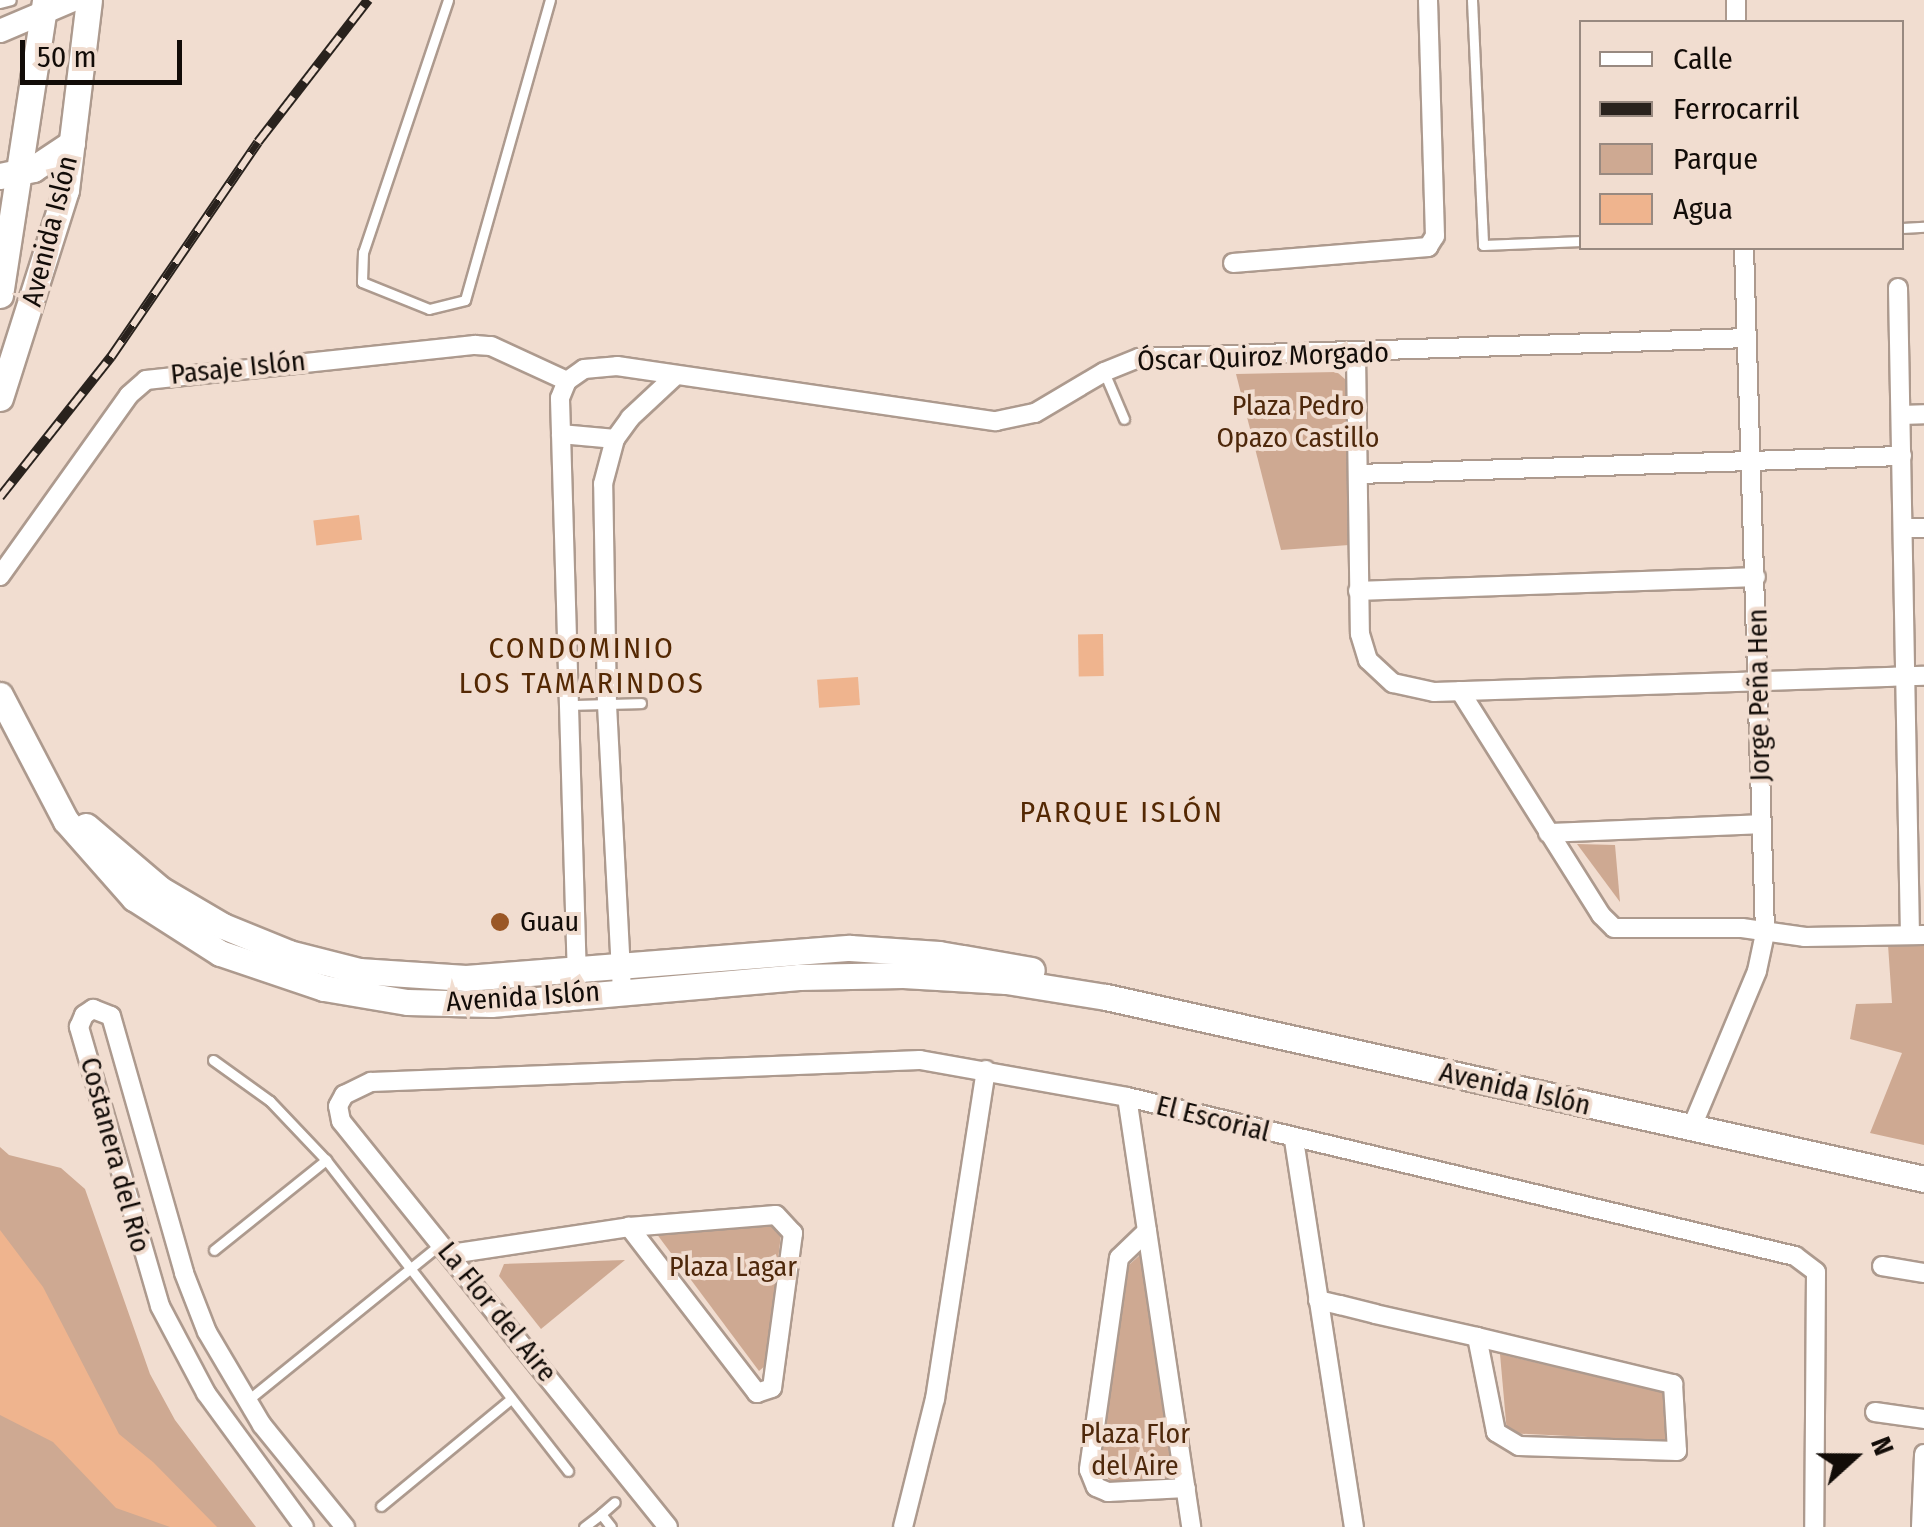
<!DOCTYPE html>
<html>
<head>
<meta charset="utf-8">
<style>
  body { margin:0 }
  #map { position:relative; width:1924px; height:1527px; overflow:hidden; background:#f1ddd0; font-family:"Fira Sans Condensed",sans-serif }
  div>[style] { position:absolute }
  .green>* { inset:0; background:#cea992 }
  .water>* { inset:0; background:#efb48e; transform-origin:0 0 }
  .roads { filter:drop-shadow(2px 0 #ad9a8e) drop-shadow(-2px 0 #ad9a8e) drop-shadow(0 2px #ad9a8e) drop-shadow(0 -2px #ad9a8e) }
  .service>* { height:9px; margin:-4.5px; padding:0 4.5px; transform-origin:4.5px; border-radius:4.5px; background:#fff }
  .minor>* { height:18px; margin:-9px; padding:0 9px; transform-origin:9px; border-radius:9px; background:#fff }
  .tertiary>* { height:22px; margin:-11px; padding:0 11px; transform-origin:11px; border-radius:11px; background:#fff }
  .secondary>* { height:25px; margin:-12.5px; padding:0 12.5px; transform-origin:12.5px; border-radius:12.5px; background:#fff }
  .rail>* { height:10px; margin-top:-5px; transform-origin:0; background:repeating-linear-gradient(90deg,#f1ddd0 0 19px,#29221d 0 38px); box-sizing:border-box; border-block:2px solid #29221d }
  .dots>* { width:28px; height:28px; translate:-50% -50%; box-sizing:border-box; border:5px solid #f1ddd0; border-radius:50% }
  span { translate:-50% -50%; white-space:nowrap; text-align:center; line-height:1.15; -webkit-text-stroke:8px #f1ddd0; paint-order:stroke }
  .street-label { font-size:28px; color:#120c08 }
  .park-label { font-size:28px; color:#4e280b }
  .poi-label { font-size:28px; color:#120c08 }
  .left { translate:0 -50%; text-align:left }
  .neighbourhood-label { font-size:30px; color:#542803; letter-spacing:2.5px }
  .legend { position:absolute; left:1579px; top:20px; width:325px; height:230px; box-sizing:border-box; background:#f1ddd0; border:2px solid #988980; margin:0; padding:12px 18px; list-style:none; font-size:30px; color:#120c08 }
  .legend li { display:flex; align-items:center; gap:20px; height:50px }
  .legend b { width:50px; border:2px solid #988980 }
  .north { position:absolute; left:1804px; top:1407px; width:100px; height:100px; -webkit-text-stroke:8px #f1ddd0; paint-order:stroke; rotate:69deg; font-size:28px; font-weight:700; line-height:40px; text-align:center; color:#120c08 }
  .north::after { content:''; display:block; margin:auto; width:35px; height:45px; background:#120c08; clip-path:polygon(50% 0,100% 100%,50% 72%,0 100%) }
  .scale { position:absolute; left:20px; top:40px; width:162px; height:45px; box-sizing:border-box; border:5px solid #120c08; border-top:0; padding-left:12px; font-size:30px; line-height:35px; white-space:nowrap; color:#120c08; -webkit-text-stroke:8px #f1ddd0; paint-order:stroke }
</style>
</head>
<body>
<div id="map">
  <div class="green">
    <i style="clip-path:polygon(1337px 372px,1346px 380px,1349px 545px,1281px 550px,1236px 374px)"></i>
    <i style="clip-path:polygon(1577px 844px,1615px 845px,1620px 902px)"></i>
    <i style="clip-path:polygon(1924px 944px,1924px 1145px,1870px 1133px,1902px 1053px,1850px 1039px,1856px 1004px,1892px 1003px,1888px 945px)"></i>
    <i style="clip-path:polygon(0 1147px,9px 1155px,61px 1168px,85px 1189px,150px 1374px,175px 1420px,256px 1527px,0 1527px)"></i>
    <i style="clip-path:polygon(768px 1222px,781px 1234px,766px 1365px,759px 1371px,656px 1233px)"></i>
    <i style="clip-path:polygon(1140px 1255px,1172px 1473px,1161px 1483px,1111px 1481px,1099px 1472px,1129px 1265px)"></i>
    <i style="clip-path:polygon(625px 1260px,541px 1329px,499px 1276px,504px 1264px)"></i>
    <i style="clip-path:polygon(1500px 1354px,1665px 1393px,1666px 1441px,1507px 1433px)"></i>
  </div>
  <div class="water">
    <i style="left:359px;top:515px;width:25px;height:46px;rotate:83deg"></i>
    <i style="left:1103px;top:634px;width:42px;height:25px;rotate:89deg"></i>
    <i style="left:858px;top:677px;width:28px;height:41px;rotate:86deg"></i>
    <i style="clip-path:polygon(0 1230px,43px 1287px,119px 1434px,153px 1462px,217px 1527px,170px 1527px,116px 1508px,53px 1442px,0 1415px)"></i>
  </div>
  <div class="roads">
    <div class="service">
      <i style="left:448px;top:0;width:266px;rotate:108.6deg"></i>
      <i style="left:363px;top:252px;width:30px;rotate:92deg"></i>
      <i style="left:362px;top:282px;width:72px;rotate:21.9deg"></i>
      <i style="left:429px;top:309px;width:37px;rotate:-14deg"></i>
      <i style="left:465px;top:300px;width:312px;rotate:-74.2deg"></i>
      <i style="left:1472px;top:0;width:245px;rotate:87.4deg"></i>
      <i style="left:1483px;top:245px;width:99px;rotate:-2.3deg"></i>
      <i style="left:0;top:3px;width:11px;rotate:-15deg"></i>
      <i style="left:1902px;top:228px;width:22px;rotate:-3deg"></i>
      <i style="left:1104px;top:372px;width:51px;rotate:66.9deg"></i>
      <i style="left:571px;top:705px;width:70px;rotate:-1.6deg"></i>
      <i style="left:213px;top:1060px;width:70px;rotate:35.7deg"></i>
      <i style="left:270px;top:1101px;width:81px;rotate:46.5deg"></i>
      <i style="left:326px;top:1160px;width:394px;rotate:52.1deg"></i>
      <i style="left:214px;top:1250px;width:144px;rotate:-38.8deg"></i>
      <i style="left:248px;top:1400px;width:250px;rotate:-39deg"></i>
      <i style="left:381px;top:1506px;width:168px;rotate:-39.5deg"></i>
      <i style="left:601px;top:1514px;width:18px;rotate:-41deg"></i>
      <i style="left:584px;top:1527px;width:21px;rotate:-37deg"></i>
      <i style="left:601px;top:1514px;width:16px;rotate:52deg"></i>
    </div>
    <div class="minor">
      <i style="left:1736px;top:0;width:22px;rotate:90deg"></i>
      <i style="left:1233px;top:263px;width:196px;rotate:-4.7deg"></i>
      <i style="left:1428px;top:247px;width:13px;rotate:-58deg"></i>
      <i style="left:1435px;top:236px;width:236px;rotate:-91.7deg"></i>
      <i style="left:1898px;top:288px;width:647px;rotate:88.94deg"></i>
      <i style="left:1356px;top:354px;width:280px;rotate:89.2deg"></i>
      <i style="left:1360px;top:634px;width:27px;rotate:73deg"></i>
      <i style="left:1368px;top:660px;width:34px;rotate:43deg"></i>
      <i style="left:1393px;top:683px;width:42px;rotate:12.4deg"></i>
      <i style="left:1434px;top:692px;width:490px;rotate:-1.9deg"></i>
      <i style="left:1901px;top:415px;width:23px;rotate:-2deg"></i>
      <i style="left:561px;top:434px;width:54px;rotate:5.3deg"></i>
      <i style="left:1358px;top:474px;width:544px;rotate:-1.9deg"></i>
      <i style="left:1904px;top:528px;width:20px"></i>
      <i style="left:0;top:576px;width:222px;rotate:-54.5deg"></i>
      <i style="left:129px;top:395px;width:23px;rotate:-41deg"></i>
      <i style="left:146px;top:380px;width:331px;rotate:-6.1deg"></i>
      <i style="left:475px;top:345px;width:16px;rotate:4deg"></i>
      <i style="left:491px;top:346px;width:84px;rotate:24.7deg"></i>
      <i style="left:1358px;top:591px;width:398px;rotate:-2deg"></i>
      <i style="left:1460px;top:691px;width:265px;rotate:57.8deg"></i>
      <i style="left:1601px;top:915px;width:18px;rotate:45deg"></i>
      <i style="left:1614px;top:928px;width:128px"></i>
      <i style="left:1742px;top:928px;width:64px;rotate:8.1deg"></i>
      <i style="left:1805px;top:937px;width:119px;rotate:-1deg"></i>
      <i style="left:1548px;top:833px;width:214px;rotate:-2.4deg"></i>
      <i style="left:577px;top:979px;width:581px;rotate:-91.68deg"></i>
      <i style="left:560px;top:398px;width:18px;rotate:-68deg"></i>
      <i style="left:567px;top:381px;width:21px;rotate:-35deg"></i>
      <i style="left:584px;top:369px;width:33px;rotate:-5deg"></i>
      <i style="left:617px;top:366px;width:383px;rotate:8.3deg"></i>
      <i style="left:996px;top:421px;width:40px;rotate:-12deg"></i>
      <i style="left:1035px;top:413px;width:80px;rotate:-30.7deg"></i>
      <i style="left:1104px;top:372px;width:38px;rotate:-22deg"></i>
      <i style="left:1139px;top:358px;width:608px;rotate:-1.88deg"></i>
      <i style="left:622px;top:991px;width:287px;rotate:-93deg"></i>
      <i style="left:607px;top:704px;width:220px;rotate:-91deg"></i>
      <i style="left:603px;top:484px;width:47px;rotate:-75.1deg"></i>
      <i style="left:615px;top:439px;width:26px;rotate:-54deg"></i>
      <i style="left:630px;top:418px;width:62px;rotate:-43deg"></i>
      <i style="left:1127px;top:1097px;width:435px;rotate:81.5deg"></i>
      <i style="left:1691px;top:1129px;width:171px;rotate:-67.3deg"></i>
      <i style="left:1757px;top:971px;width:40px;rotate:-78deg"></i>
      <i style="left:1765px;top:932px;width:684px;rotate:-91.76deg"></i>
      <i style="left:1294px;top:1140px;width:392px;rotate:81.2deg"></i>
      <i style="left:1147px;top:1231px;width:39px;rotate:136deg"></i>
      <i style="left:1119px;top:1258px;width:214px;rotate:98.1deg"></i>
      <i style="left:1089px;top:1470px;width:18px;rotate:68deg"></i>
      <i style="left:1096px;top:1487px;width:13px;rotate:23deg"></i>
      <i style="left:1108px;top:1492px;width:78px;rotate:-2.9deg"></i>
      <i style="left:451px;top:1254px;width:180px;rotate:-8.6deg"></i>
      <i style="left:629px;top:1227px;width:147px;rotate:-4.7deg"></i>
      <i style="left:776px;top:1215px;width:25px;rotate:47deg"></i>
      <i style="left:793px;top:1233px;width:156px;rotate:97.7deg"></i>
      <i style="left:772px;top:1388px;width:16px;rotate:162deg"></i>
      <i style="left:757px;top:1393px;width:210px;rotate:-127.6deg"></i>
      <i style="left:1882px;top:1266px;width:43px;rotate:9.5deg"></i>
      <i style="left:1318px;top:1300px;width:23px;rotate:13deg"></i>
      <i style="left:1340px;top:1305px;width:36px;rotate:14deg"></i>
      <i style="left:1375px;top:1314px;width:105px;rotate:12.7deg"></i>
      <i style="left:1477px;top:1337px;width:202px;rotate:13.5deg"></i>
      <i style="left:1673px;top:1384px;width:67px;rotate:86.6deg"></i>
      <i style="left:1677px;top:1451px;width:158px;rotate:-178.2deg"></i>
      <i style="left:1519px;top:1446px;width:27px;rotate:-149deg"></i>
      <i style="left:1496px;top:1432px;width:97px;rotate:-101.3deg"></i>
      <i style="left:1875px;top:1412px;width:49px;rotate:8.1deg"></i>
      <i style="left:304px;top:1527px;width:166px;rotate:-126.2deg"></i>
      <i style="left:206px;top:1393px;width:98px;rotate:-117.9deg"></i>
      <i style="left:160px;top:1306px;width:291px;rotate:-106.2deg"></i>
      <i style="left:79px;top:1027px;width:13px;rotate:-67deg"></i>
      <i style="left:84px;top:1015px;width:11px;rotate:-34deg"></i>
      <i style="left:93px;top:1009px;width:19px;rotate:21deg"></i>
      <i style="left:111px;top:1016px;width:267px;rotate:74.1deg"></i>
      <i style="left:184px;top:1273px;width:63px;rotate:68.7deg"></i>
      <i style="left:207px;top:1332px;width:108px;rotate:59.4deg"></i>
      <i style="left:262px;top:1425px;width:132px;rotate:50.9deg"></i>
      <i style="left:668px;top:1527px;width:521px;rotate:-128.85deg"></i>
      <i style="left:341px;top:1121px;width:15px;rotate:-101deg"></i>
      <i style="left:338px;top:1106px;width:13px;rotate:-61deg"></i>
      <i style="left:344px;top:1095px;width:30px;rotate:-26deg"></i>
      <i style="left:371px;top:1082px;width:549px;rotate:-2.29deg"></i>
      <i style="left:920px;top:1060px;width:210px;rotate:10.1deg"></i>
      <i style="left:1127px;top:1097px;width:687px;rotate:13.39deg"></i>
      <i style="left:1795px;top:1256px;width:26px;rotate:37deg"></i>
      <i style="left:1816px;top:1272px;width:255px;rotate:90.4deg"></i>
      <i style="left:903px;top:1527px;width:132px;rotate:-76deg"></i>
      <i style="left:935px;top:1399px;width:333px;rotate:-81.2deg"></i>
      <i style="left:1921px;top:1527px;width:73px;rotate:-87.6deg"></i>
    </div>
    <div class="tertiary">
      <i style="left:0;top:31px;width:79px;rotate:-23deg"></i>
    </div>
    <div class="secondary">
      <i style="left:0;top:176px;width:34px;rotate:-12deg"></i>
      <i style="left:33px;top:169px;width:47px;rotate:-33.7deg"></i>
      <i style="left:0;top:295px;width:298px;rotate:-81.3deg"></i>
      <i style="left:0;top:398px;width:218px;rotate:-72.4deg"></i>
      <i style="left:66px;top:190px;width:191px;rotate:-83.1deg"></i>
      <i style="left:0;top:695px;width:142px;rotate:62.4deg"></i>
      <i style="left:66px;top:821px;width:103px;rotate:48.6deg"></i>
      <i style="left:134px;top:898px;width:102px;rotate:32.6deg"></i>
      <i style="left:220px;top:953px;width:110px;rotate:18.6deg"></i>
      <i style="left:324px;top:988px;width:84px;rotate:9.6deg"></i>
      <i style="left:407px;top:1002px;width:84px;rotate:1.4deg"></i>
      <i style="left:491px;top:1004px;width:309px;rotate:-5deg"></i>
      <i style="left:799px;top:977px;width:104px;rotate:-1.1deg"></i>
      <i style="left:903px;top:975px;width:103px;rotate:3.3deg"></i>
      <i style="left:1006px;top:981px;width:101px;rotate:9.1deg"></i>
      <i style="left:1106px;top:997px;width:838px;rotate:12.54deg"></i>
      <i style="left:86px;top:826px;width:97px;rotate:40.4deg"></i>
      <i style="left:160px;top:889px;width:73px;rotate:30.4deg"></i>
      <i style="left:223px;top:926px;width:71px;rotate:22.2deg"></i>
      <i style="left:289px;top:953px;width:72px;rotate:14.4deg"></i>
      <i style="left:359px;top:971px;width:107px;rotate:3.7deg"></i>
      <i style="left:466px;top:978px;width:385px;rotate:-4.5deg"></i>
      <i style="left:850px;top:948px;width:89px;rotate:3.9deg"></i>
      <i style="left:939px;top:954px;width:94px;rotate:9.8deg"></i>
    </div>
  </div>
  <div class="rail">
    <i style="left:0;top:497px;width:179px;rotate:-51.6deg"></i>
    <i style="left:111px;top:357px;width:260px;rotate:-55.6deg"></i>
    <i style="left:258px;top:142px;width:180px;rotate:-52.2deg"></i>
  </div>
  <div class="dots">
    <i style="left:500px;top:922px;background:#9a5726"></i>
  </div>
  <div class="street-label">
    <span style="left:50px;top:231px;rotate:-76deg">Avenida Islón</span>
    <span style="left:1263px;top:357px;rotate:-2deg">Óscar Quiroz Morgado</span>
    <span style="left:238px;top:368px;rotate:-6deg">Pasaje Islón</span>
    <span style="left:1759px;top:695px;rotate:-91deg">Jorge Peña Hen</span>
    <span style="left:523px;top:997px;rotate:-4deg">Avenida Islón</span>
    <span style="left:1515px;top:1089px;rotate:13deg">Avenida Islón</span>
    <span style="left:1213px;top:1119px;rotate:14deg">El Escorial</span>
    <span style="left:115px;top:1155px;rotate:75deg">Costanera del Río</span>
    <span style="left:497px;top:1312px;rotate:51deg">La Flor del Aire</span>
  </div>
  <div class="park-label">
    <span style="left:1298px;top:422px">Plaza Pedro<br>Opazo Castillo</span>
    <span style="left:733px;top:1267px">Plaza Lagar</span>
    <span style="left:1135px;top:1450px">Plaza Flor<br>del Aire</span>
  </div>
  <div class="poi-label">
    <span class="left" style="left:520px;top:922px">Guau</span>
  </div>
  <div class="neighbourhood-label">
    <span style="left:582px;top:665px">CONDOMINIO<br>LOS TAMARINDOS</span>
    <span style="left:1122px;top:812px">PARQUE ISLÓN</span>
  </div>
  <ul class="legend">
  <li><b style="height:12px;background:#fff"></b>Calle</li>
  <li><b style="height:12px;background:#29221d"></b>Ferrocarril</li>
  <li><b style="height:28px;background:#cea992"></b>Parque</li>
  <li><b style="height:28px;background:#efb48e"></b>Agua</li>
  </ul>
  <div class="north">N</div>
  <div class="scale">50 m</div>
</div>
</body>
</html>
